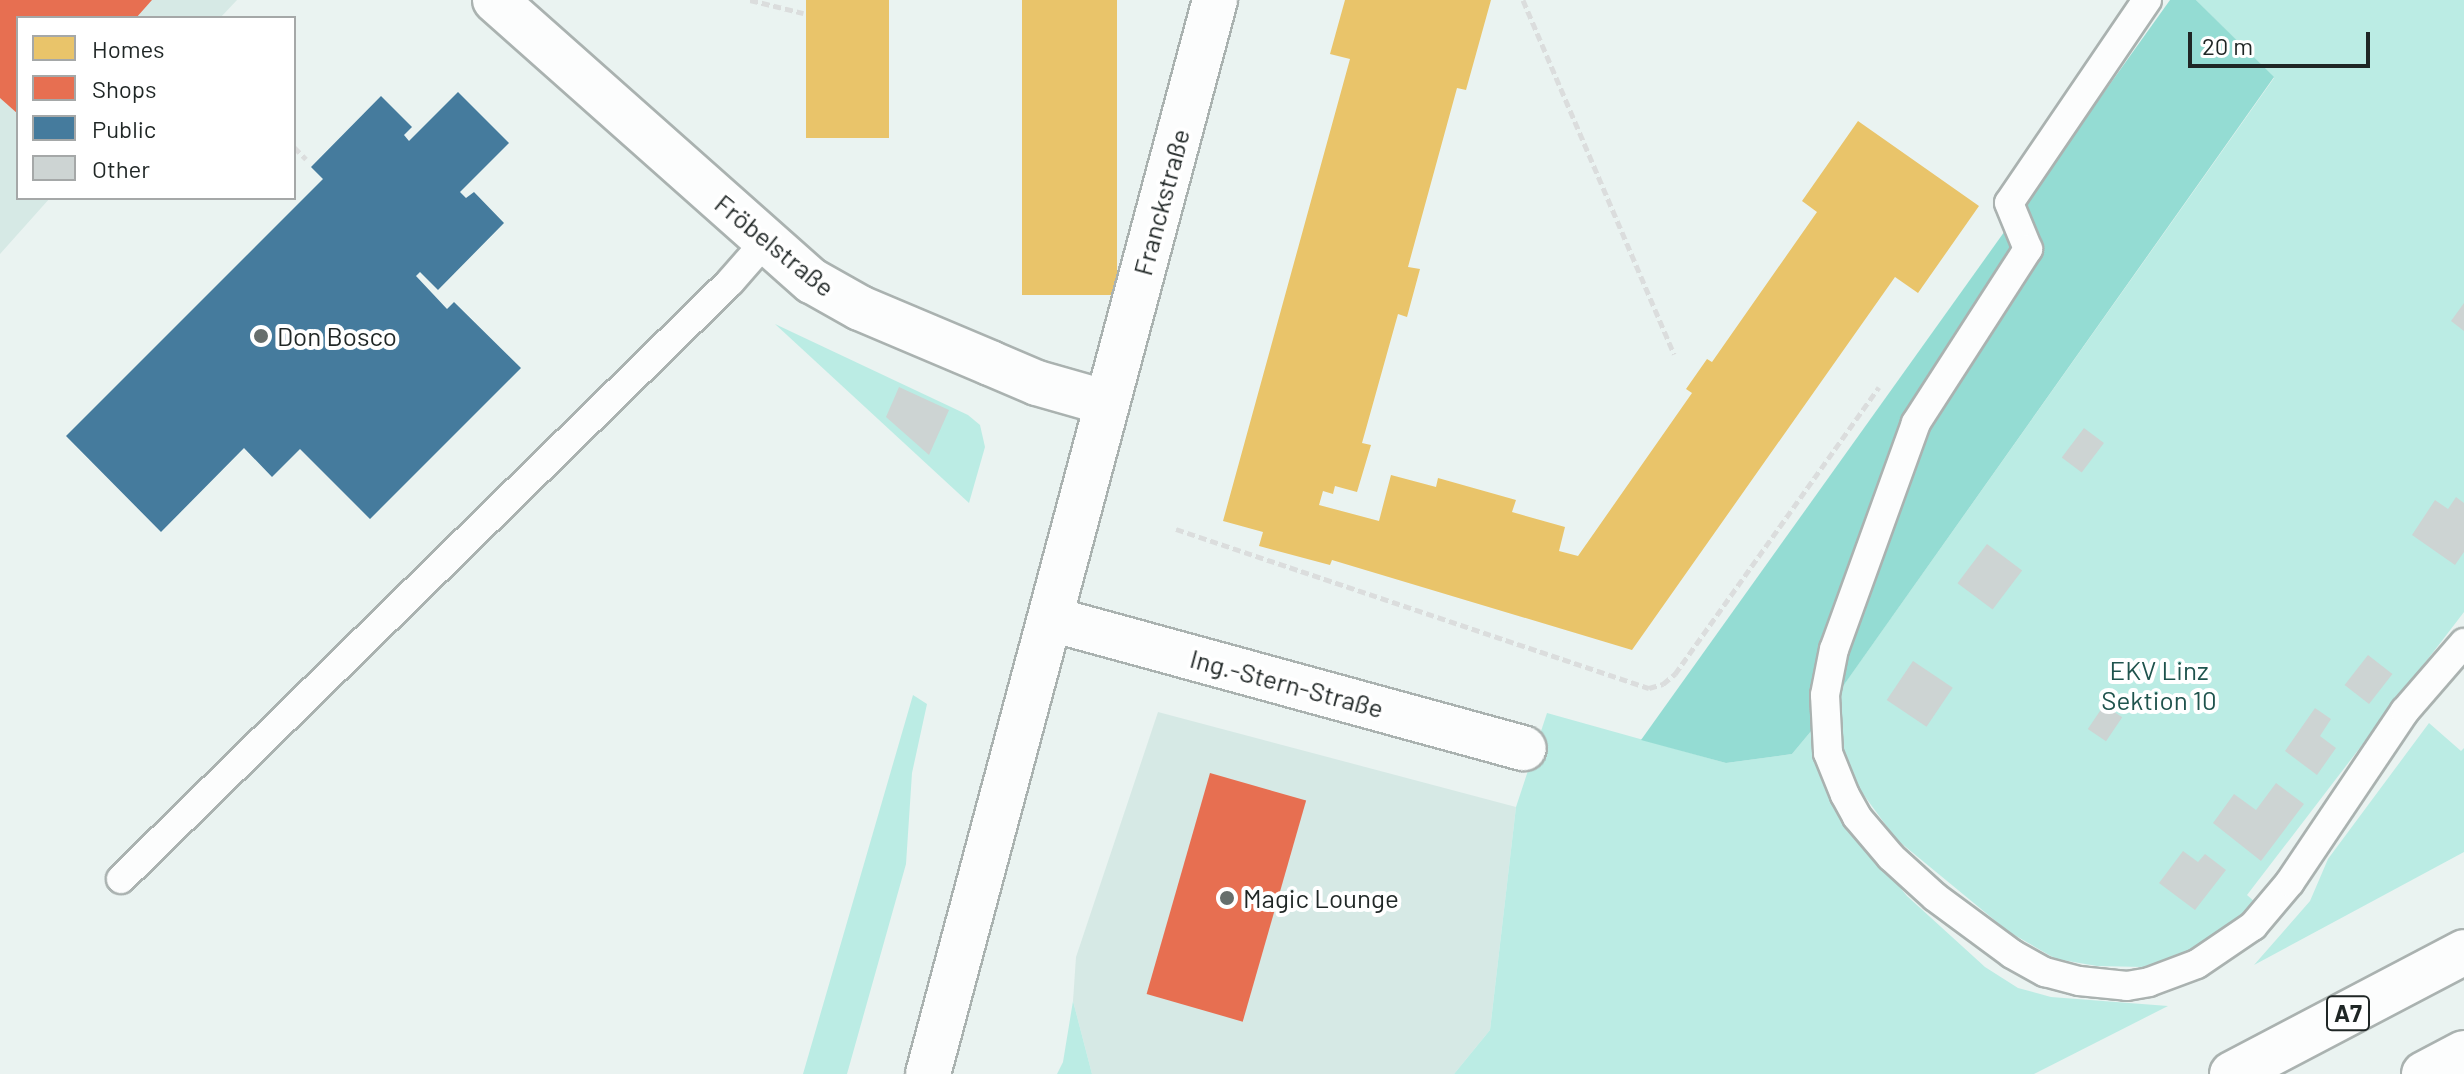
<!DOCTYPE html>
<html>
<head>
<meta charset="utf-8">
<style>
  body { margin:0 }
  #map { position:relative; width:2464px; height:1074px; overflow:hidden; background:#eaf3f1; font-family:Barlow,sans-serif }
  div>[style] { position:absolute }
  .built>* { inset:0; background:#d6e9e5 }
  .green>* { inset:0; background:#bbece4 }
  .forest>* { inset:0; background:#94dcd3 }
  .homes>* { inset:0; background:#e9c46a; transform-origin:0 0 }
  .shops>* { inset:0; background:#e76f51; transform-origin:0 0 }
  .public>* { inset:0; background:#457b9d }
  .building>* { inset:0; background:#cdd4d3; transform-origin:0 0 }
  .path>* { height:5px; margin-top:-2.5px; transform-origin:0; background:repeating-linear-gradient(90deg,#dbdddd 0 8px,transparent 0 12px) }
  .roads { filter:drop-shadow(2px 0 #aab2b0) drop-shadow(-2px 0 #aab2b0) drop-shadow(0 2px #aab2b0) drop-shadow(0 -2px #aab2b0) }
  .lane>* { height:28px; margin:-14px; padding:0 14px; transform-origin:14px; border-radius:14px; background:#fcfdfd }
  .street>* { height:44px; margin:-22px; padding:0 22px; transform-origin:22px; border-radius:22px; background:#fcfdfd }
  .secondary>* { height:44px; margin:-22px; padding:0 22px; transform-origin:22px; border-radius:22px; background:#fcfdfd }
  .highway>* { height:44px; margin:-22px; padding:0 22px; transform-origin:22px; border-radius:22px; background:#fcfdfd }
  .dots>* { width:22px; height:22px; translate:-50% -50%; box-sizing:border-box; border:4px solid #fff; border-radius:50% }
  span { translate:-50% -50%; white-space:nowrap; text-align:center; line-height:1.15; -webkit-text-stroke:8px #fff; paint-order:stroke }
  .shield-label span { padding:2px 6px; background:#fff; border:2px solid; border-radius:6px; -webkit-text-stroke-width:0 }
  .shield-label { font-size:24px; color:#1f2625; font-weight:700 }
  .street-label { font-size:26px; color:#1f2625 }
  .poi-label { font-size:26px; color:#1f2625 }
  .left { translate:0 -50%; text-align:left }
  .park-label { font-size:26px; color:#1f534d }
  .legend { position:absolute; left:16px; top:16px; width:280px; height:184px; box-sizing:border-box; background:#fff; border:2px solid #a5a8a8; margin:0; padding:10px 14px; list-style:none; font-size:24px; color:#1f2625 }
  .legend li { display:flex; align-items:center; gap:16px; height:40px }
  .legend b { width:40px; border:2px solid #a5a8a8 }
  .scale { position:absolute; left:2188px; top:32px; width:182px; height:36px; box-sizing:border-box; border:4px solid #1f2625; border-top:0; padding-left:10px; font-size:24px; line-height:28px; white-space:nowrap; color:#1f2625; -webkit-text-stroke:6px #fff; paint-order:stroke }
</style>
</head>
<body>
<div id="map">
  <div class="built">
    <i style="clip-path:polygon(0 0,237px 0,220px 18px,18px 18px,18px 198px,50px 198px,0 254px)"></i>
    <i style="clip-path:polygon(1158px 712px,1516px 807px,1490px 1030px,1454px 1074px,1092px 1074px,1073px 1001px,1076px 957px)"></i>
  </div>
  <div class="green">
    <i style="clip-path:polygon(2196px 0,2464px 0,2464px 612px,2247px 895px,2256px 903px,2237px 924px,2177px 961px,2143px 967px,2097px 966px,2056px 959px,2009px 932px,1896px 839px,1855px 783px,1844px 754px,1838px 693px,2274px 78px)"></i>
    <i style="clip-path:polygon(775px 324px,968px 415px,980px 425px,985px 447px,969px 503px)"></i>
    <i style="clip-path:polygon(913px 695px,927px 704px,912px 773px,906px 864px,847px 1074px,803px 1074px)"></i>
    <i style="clip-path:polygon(1547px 713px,1726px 763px,1792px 754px,1812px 730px,1821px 773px,1836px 809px,1907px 896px,1985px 967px,2018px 988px,2051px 997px,2168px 1006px,2034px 1074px,1454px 1074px,1490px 1030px,1516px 807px)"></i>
    <i style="clip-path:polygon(2429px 723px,2461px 751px,2464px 748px,2464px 852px,2254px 965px,2310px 901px,2328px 859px)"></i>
    <i style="clip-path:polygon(1073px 1001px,1092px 1074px,1057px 1074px,1063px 1062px)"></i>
  </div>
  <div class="forest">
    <i style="clip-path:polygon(2170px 0,2196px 0,2274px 77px,1812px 730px,1792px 754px,1726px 763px,1641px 740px)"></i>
  </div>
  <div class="homes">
    <i style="left:806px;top:0;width:83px;height:138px"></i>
    <i style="left:1022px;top:0;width:95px;height:295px"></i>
    <i style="clip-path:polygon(1345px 0,1491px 0,1466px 90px,1457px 88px,1408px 267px,1420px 269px,1407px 317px,1398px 314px,1362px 443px,1371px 445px,1357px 492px,1335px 486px,1333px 494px,1323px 491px,1319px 505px,1379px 521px,1391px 475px,1436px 487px,1438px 478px,1516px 500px,1512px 512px,1565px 527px,1559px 551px,1578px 556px,1692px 393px,1686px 389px,1707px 359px,1712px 362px,1817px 212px,1802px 201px,1858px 121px,1979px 206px,1918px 293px,1895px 277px,1632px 650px,1332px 560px,1330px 565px,1259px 546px,1263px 532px,1223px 521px,1350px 59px,1330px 54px)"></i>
  </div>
  <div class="shops">
    <i style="clip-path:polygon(0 0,152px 0,136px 18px,18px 18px,18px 114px,0 98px)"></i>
    <i style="left:1210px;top:773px;width:100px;height:230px;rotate:16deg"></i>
  </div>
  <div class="public">
    <i style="clip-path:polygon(458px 92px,509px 143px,460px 192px,466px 198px,474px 192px,504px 223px,438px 290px,420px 272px,416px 276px,447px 309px,454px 302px,521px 368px,370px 519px,300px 449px,272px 477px,244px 448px,161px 532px,66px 436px,323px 179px,311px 167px,381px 96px,412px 127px,404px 135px,409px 141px)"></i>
  </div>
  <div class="building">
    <i style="clip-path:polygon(2464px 303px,2464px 331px,2451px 321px)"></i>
    <i style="clip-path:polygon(899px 387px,949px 410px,929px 455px,886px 417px)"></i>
    <i style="left:2084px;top:428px;width:25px;height:37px;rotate:37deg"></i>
    <i style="clip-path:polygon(2456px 497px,2464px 503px,2464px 552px,2455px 565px,2412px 535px,2435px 500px,2448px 509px)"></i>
    <i style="left:1987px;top:544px;width:44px;height:49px;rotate:37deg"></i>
    <i style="left:2368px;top:655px;width:31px;height:38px;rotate:38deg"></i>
    <i style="left:1913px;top:661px;width:48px;height:47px;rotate:34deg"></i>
    <i style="left:2104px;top:705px;width:22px;height:29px;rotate:34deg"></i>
    <i style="clip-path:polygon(2315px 708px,2331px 719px,2320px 736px,2336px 748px,2317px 775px,2285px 751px)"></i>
    <i style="clip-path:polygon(2276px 783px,2304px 804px,2261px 861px,2213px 823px,2234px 794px,2256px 810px)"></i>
    <i style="clip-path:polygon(2183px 851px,2198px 862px,2205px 854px,2226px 870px,2195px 910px,2159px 883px)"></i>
  </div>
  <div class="path">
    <i style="left:750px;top:0;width:55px;rotate:13.8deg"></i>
    <i style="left:1523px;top:0;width:385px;rotate:66.9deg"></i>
    <i style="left:294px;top:147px;width:17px;rotate:45deg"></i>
    <i style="left:1176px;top:529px;width:499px;rotate:18.6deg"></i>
    <i style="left:1649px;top:688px;width:15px;rotate:-16deg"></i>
    <i style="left:1663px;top:684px;width:16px;rotate:-40deg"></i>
    <i style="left:1675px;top:674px;width:352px;rotate:-54.6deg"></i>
  </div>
  <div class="roads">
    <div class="lane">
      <i style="left:2147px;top:0;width:245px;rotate:124.2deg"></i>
      <i style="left:2009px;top:203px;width:50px;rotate:67.6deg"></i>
      <i style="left:2028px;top:249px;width:207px;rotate:122.8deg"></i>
      <i style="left:1916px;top:423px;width:240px;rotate:109.9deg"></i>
      <i style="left:1834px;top:649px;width:47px;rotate:101.1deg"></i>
      <i style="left:1825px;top:695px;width:58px;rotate:87deg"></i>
      <i style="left:1828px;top:753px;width:45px;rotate:68deg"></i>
      <i style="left:1845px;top:795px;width:25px;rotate:61deg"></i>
      <i style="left:1857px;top:817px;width:52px;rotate:49.6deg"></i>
      <i style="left:1891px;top:857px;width:59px;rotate:42.3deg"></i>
      <i style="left:1935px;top:897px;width:96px;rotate:36.5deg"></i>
      <i style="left:2012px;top:954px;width:38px;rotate:29deg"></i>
      <i style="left:2045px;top:972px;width:35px;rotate:15deg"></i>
      <i style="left:2079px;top:981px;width:48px;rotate:5.9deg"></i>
      <i style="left:2127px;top:986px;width:22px;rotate:-10deg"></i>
      <i style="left:2149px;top:982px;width:51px;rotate:-20.6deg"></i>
      <i style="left:2197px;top:964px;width:68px;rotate:-34.2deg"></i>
      <i style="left:2253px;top:926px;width:57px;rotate:-49.9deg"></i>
      <i style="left:2290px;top:882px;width:206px;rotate:-56.1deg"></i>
      <i style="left:2405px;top:711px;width:90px;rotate:-49.1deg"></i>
      <i style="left:121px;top:879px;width:853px;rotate:-44.43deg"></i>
      <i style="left:730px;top:282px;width:53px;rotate:-48.8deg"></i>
    </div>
    <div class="street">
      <i style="left:495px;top:0;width:424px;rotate:41.6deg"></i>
      <i style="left:812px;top:281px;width:55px;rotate:29.4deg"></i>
      <i style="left:860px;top:308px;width:141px;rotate:22.9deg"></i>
      <i style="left:990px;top:363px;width:51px;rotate:23.1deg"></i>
      <i style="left:1037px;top:383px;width:73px;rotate:15.9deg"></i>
      <i style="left:1051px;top:619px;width:490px;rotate:15.3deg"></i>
    </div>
    <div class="secondary">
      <i style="left:928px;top:1074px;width:1112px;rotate:-75.04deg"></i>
    </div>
    <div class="highway">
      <i style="left:2232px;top:1074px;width:262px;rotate:-27.7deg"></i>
      <i style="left:2424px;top:1074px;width:45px;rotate:-27.7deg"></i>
    </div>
  </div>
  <div class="dots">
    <i style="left:261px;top:336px;background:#666e6c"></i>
    <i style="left:1227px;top:898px;background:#666e6c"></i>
  </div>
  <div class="shield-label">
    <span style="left:2348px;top:1013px">A7</span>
  </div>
  <div class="street-label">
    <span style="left:1161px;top:202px;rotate:-75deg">Franckstraße</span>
    <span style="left:775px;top:245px;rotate:39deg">Fröbelstraße</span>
    <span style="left:1287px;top:683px;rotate:15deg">Ing.-Stern-Straße</span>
  </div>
  <div class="poi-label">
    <span class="left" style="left:277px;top:336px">Don Bosco</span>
    <span class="left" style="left:1243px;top:898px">Magic Lounge</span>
  </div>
  <div class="park-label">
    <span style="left:2159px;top:685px">EKV Linz<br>Sektion 10</span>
  </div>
  <ul class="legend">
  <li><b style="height:22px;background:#e9c46a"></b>Homes</li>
  <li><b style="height:22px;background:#e76f51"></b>Shops</li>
  <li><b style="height:22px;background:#457b9d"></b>Public</li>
  <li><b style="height:22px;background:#cdd4d3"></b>Other</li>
  </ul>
  <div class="scale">20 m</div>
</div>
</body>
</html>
